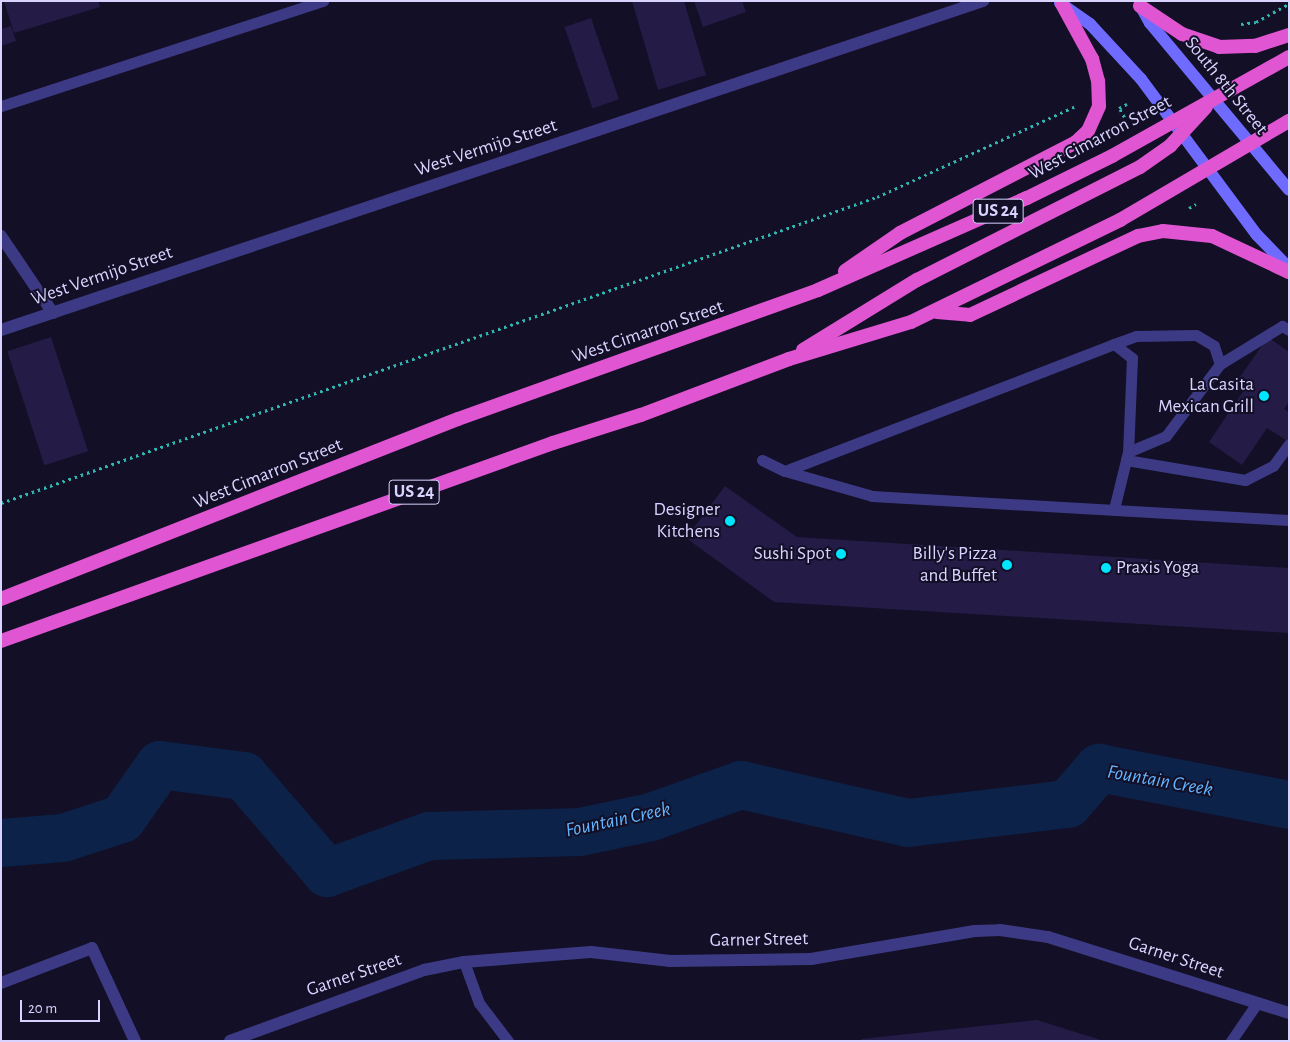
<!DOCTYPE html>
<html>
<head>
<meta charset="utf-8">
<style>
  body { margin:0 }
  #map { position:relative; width:1290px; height:1042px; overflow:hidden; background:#130f26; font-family:"Alegreya Sans",sans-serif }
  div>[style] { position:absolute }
  .river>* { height:48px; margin:-24px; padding:0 24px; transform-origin:24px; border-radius:24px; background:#0c2248 }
  .building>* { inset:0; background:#241b47; transform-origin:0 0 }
  .path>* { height:3px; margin-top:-1.5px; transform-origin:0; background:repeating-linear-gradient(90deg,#2fb8b0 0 2.5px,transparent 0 6.5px) }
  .service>* { height:11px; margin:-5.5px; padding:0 5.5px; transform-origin:5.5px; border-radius:5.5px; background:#3d3a85 }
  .minor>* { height:12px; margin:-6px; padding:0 6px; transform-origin:6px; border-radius:6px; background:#3d3a85 }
  .secondary>* { height:12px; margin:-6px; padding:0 6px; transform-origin:6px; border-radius:6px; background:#6f6bff }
  .trunk>* { height:14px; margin:-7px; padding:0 7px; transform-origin:7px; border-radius:7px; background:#e055d1 }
  .dots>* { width:14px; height:14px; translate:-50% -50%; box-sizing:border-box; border:2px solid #130f26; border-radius:50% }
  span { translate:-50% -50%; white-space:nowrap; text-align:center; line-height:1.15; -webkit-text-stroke:4px #130f26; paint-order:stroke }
  .shield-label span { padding:1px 4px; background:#130f26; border:1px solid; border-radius:4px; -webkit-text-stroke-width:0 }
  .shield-label { font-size:18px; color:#d9d4ff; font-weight:700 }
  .street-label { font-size:19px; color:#d9d4ff }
  .poi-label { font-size:19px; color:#d9d4ff }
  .right { translate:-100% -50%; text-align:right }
  .left { translate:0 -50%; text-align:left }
  .water-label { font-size:20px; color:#62b6ff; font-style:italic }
  .frame { position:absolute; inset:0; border:2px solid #d9d4ff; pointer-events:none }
  .scale { position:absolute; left:20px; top:1000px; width:80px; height:22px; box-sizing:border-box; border:2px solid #d9d4ff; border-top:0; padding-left:6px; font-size:15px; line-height:18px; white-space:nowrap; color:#d9d4ff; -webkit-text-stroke:4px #130f26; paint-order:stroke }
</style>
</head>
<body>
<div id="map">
  <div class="river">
    <i style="left:1px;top:843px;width:62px;rotate:-4.6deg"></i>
    <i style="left:63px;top:838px;width:62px;rotate:-17.9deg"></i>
    <i style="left:122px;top:819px;width:66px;rotate:-54.9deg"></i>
    <i style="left:160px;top:765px;width:85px;rotate:7.5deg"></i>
    <i style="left:244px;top:776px;width:128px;rotate:49.4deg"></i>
    <i style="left:327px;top:873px;width:109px;rotate:-19.9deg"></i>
    <i style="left:429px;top:836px;width:151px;rotate:-1.5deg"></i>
    <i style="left:580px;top:832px;width:73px;rotate:-11.9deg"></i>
    <i style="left:651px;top:817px;width:96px;rotate:-19.6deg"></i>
    <i style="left:741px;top:785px;width:171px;rotate:12.8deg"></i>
    <i style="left:908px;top:823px;width:161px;rotate:-6.8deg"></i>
    <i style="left:1068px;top:804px;width:48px;rotate:-49.3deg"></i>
    <i style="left:1099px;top:768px;width:194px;rotate:11deg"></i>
  </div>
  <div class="building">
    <i style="clip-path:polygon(4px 1px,98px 1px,100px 7px,14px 33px)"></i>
    <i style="clip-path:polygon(632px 1px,684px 1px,706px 75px,658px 90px)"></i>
    <i style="clip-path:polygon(694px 1px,742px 1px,746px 12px,703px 27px)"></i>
    <i style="left:591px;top:18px;width:86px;height:28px;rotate:71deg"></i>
    <i style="clip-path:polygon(11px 26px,16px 41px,1px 46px,1px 29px)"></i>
    <i style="left:51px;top:337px;width:120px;height:46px;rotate:72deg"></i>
    <i style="clip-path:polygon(1268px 337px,1289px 352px,1289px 402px,1284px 409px,1289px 412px,1289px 442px,1267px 428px,1242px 465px,1209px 442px,1244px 390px,1235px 384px)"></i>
    <i style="clip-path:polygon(725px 486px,797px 537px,1289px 568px,1289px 633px,774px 602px,686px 538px)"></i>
    <i style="clip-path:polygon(1037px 1020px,1104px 1041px,861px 1041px,861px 1039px)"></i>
  </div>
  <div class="path">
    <i style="left:1241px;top:24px;width:15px;rotate:-8deg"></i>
    <i style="left:1256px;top:22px;width:38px;rotate:-29deg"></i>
    <i style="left:1119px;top:108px;width:9px;rotate:-27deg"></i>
    <i style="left:1120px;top:109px;width:10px;rotate:61deg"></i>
    <i style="left:1189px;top:208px;width:8px;rotate:-30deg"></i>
    <i style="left:1px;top:503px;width:928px;rotate:-19.26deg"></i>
    <i style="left:877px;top:197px;width:219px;rotate:-24.6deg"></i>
  </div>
  <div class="service">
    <i style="left:1px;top:106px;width:339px;rotate:-18.1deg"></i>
    <i style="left:1114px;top:344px;width:23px;rotate:-20deg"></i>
    <i style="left:1136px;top:336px;width:60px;rotate:-1deg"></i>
    <i style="left:1196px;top:335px;width:21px;rotate:31deg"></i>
    <i style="left:1214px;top:346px;width:19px;rotate:72deg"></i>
    <i style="left:1220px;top:364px;width:90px;rotate:126.9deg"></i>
    <i style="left:1166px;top:436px;width:41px;rotate:157.2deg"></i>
    <i style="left:1220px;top:364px;width:73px;rotate:-31.5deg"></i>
    <i style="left:1282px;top:326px;width:8px;rotate:30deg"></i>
    <i style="left:762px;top:460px;width:25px;rotate:26deg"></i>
    <i style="left:785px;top:471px;width:353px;rotate:-21.1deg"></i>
    <i style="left:1114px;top:344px;width:23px;rotate:38deg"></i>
    <i style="left:1132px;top:358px;width:94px;rotate:92.4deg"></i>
    <i style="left:1128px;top:452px;width:59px;rotate:103.8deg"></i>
    <i style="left:1126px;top:460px;width:121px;rotate:9.5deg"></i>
    <i style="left:1245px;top:480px;width:31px;rotate:-27deg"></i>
    <i style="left:1273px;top:466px;width:27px;rotate:-54deg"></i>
    <i style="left:785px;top:471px;width:91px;rotate:16deg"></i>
    <i style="left:872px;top:496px;width:418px;rotate:3.3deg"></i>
    <i style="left:464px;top:962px;width:44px;rotate:69.9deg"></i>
    <i style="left:479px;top:1003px;width:48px;rotate:52.7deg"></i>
    <i style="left:1231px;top:1041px;width:46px;rotate:-55.6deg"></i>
  </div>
  <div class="minor">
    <i style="left:1px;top:236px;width:93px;rotate:56deg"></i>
    <i style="left:1px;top:330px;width:1036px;rotate:-18.52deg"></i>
    <i style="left:1px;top:983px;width:97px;rotate:-21deg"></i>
    <i style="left:92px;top:948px;width:102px;rotate:65.2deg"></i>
    <i style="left:230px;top:1041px;width:207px;rotate:-20.1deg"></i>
    <i style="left:424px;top:970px;width:41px;rotate:-11.3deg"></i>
    <i style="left:464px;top:962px;width:127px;rotate:-4.5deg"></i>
    <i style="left:591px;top:952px;width:80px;rotate:6.5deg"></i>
    <i style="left:670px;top:961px;width:141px;rotate:-0.8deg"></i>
    <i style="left:811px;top:959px;width:166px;rotate:-9.7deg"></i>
    <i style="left:975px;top:931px;width:25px;rotate:-2deg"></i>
    <i style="left:1000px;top:930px;width:49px;rotate:8.3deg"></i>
    <i style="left:1048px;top:937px;width:253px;rotate:17.5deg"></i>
  </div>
  <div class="secondary">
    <i style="left:1060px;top:3px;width:37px;rotate:35deg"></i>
    <i style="left:1090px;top:24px;width:75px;rotate:47.2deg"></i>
    <i style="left:1141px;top:79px;width:194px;rotate:53.4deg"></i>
    <i style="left:1257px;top:235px;width:46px;rotate:45.9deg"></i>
    <i style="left:1140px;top:5px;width:21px;rotate:61deg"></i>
    <i style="left:1150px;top:23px;width:217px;rotate:50.2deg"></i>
  </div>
  <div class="trunk">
    <i style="left:1140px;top:6px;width:50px;rotate:33.7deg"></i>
    <i style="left:1182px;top:34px;width:39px;rotate:19deg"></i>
    <i style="left:1219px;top:47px;width:36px;rotate:-2deg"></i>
    <i style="left:1255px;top:46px;width:36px;rotate:-18deg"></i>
    <i style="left:845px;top:271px;width:67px;rotate:-34.6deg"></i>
    <i style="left:900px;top:233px;width:198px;rotate:-27.3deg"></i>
    <i style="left:1076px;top:142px;width:16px;rotate:-43deg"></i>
    <i style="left:1088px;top:131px;width:27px;rotate:-66deg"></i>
    <i style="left:1099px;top:106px;width:25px;rotate:-92deg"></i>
    <i style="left:1098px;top:81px;width:23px;rotate:-105deg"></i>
    <i style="left:1092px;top:59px;width:63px;rotate:-118.6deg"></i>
    <i style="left:937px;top:312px;width:33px;rotate:5deg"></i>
    <i style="left:970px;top:315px;width:186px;rotate:-25.2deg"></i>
    <i style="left:1138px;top:236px;width:25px;rotate:-11deg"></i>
    <i style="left:1163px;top:231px;width:49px;rotate:5.8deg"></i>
    <i style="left:1212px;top:236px;width:85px;rotate:25.1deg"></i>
    <i style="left:803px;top:350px;width:134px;rotate:-31.6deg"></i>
    <i style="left:917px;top:280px;width:250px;rotate:-26.9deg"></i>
    <i style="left:1140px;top:167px;width:37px;rotate:-35deg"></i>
    <i style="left:1170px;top:146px;width:53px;rotate:-47.3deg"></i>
    <i style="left:1px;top:599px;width:491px;rotate:-21.5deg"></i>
    <i style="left:458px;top:419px;width:382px;rotate:-19.7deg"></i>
    <i style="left:818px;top:290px;width:228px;rotate:-23.8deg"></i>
    <i style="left:1027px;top:198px;width:95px;rotate:-26.3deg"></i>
    <i style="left:1112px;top:156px;width:203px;rotate:-29.2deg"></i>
    <i style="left:1px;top:641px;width:586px;rotate:-19.73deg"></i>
    <i style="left:553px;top:443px;width:92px;rotate:-17.7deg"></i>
    <i style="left:641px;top:415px;width:158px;rotate:-20.7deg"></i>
    <i style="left:789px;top:359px;width:127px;rotate:-16.9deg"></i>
    <i style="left:911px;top:322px;width:233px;rotate:-26deg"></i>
    <i style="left:1120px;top:220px;width:196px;rotate:-30.4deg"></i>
  </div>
  <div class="dots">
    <i style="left:1264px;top:396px;background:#00e5ff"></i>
    <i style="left:730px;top:521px;background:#00e5ff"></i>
    <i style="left:841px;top:554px;background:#00e5ff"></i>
    <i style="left:1007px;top:565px;background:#00e5ff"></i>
    <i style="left:1106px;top:568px;background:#00e5ff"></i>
  </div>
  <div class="shield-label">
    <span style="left:998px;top:211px">US 24</span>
    <span style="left:414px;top:492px">US 24</span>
  </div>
  <div class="street-label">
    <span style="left:1226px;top:86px;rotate:51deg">South 8th Street</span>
    <span style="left:1100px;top:138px;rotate:-28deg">West Cimarron Street</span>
    <span style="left:486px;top:148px;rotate:-18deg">West Vermijo Street</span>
    <span style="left:102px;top:276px;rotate:-19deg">West Vermijo Street</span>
    <span style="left:648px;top:332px;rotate:-19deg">West Cimarron Street</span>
    <span style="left:268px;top:474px;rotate:-22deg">West Cimarron Street</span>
    <span style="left:759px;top:940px;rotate:-1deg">Garner Street</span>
    <span style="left:1176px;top:958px;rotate:18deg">Garner Street</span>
    <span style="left:354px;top:975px;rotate:-19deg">Garner Street</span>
  </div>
  <div class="poi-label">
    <span class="right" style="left:1254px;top:396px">La Casita<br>Mexican Grill</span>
    <span class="right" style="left:720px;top:521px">Designer<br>Kitchens</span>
    <span class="right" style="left:831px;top:554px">Sushi Spot</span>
    <span class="right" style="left:997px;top:565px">Billy's Pizza<br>and Buffet</span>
    <span class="left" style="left:1116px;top:568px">Praxis Yoga</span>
  </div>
  <div class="water-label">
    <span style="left:1160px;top:781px;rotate:10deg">Fountain Creek</span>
    <span style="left:618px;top:820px;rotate:-12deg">Fountain Creek</span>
  </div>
  <div class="frame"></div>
  <div class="scale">20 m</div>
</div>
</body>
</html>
